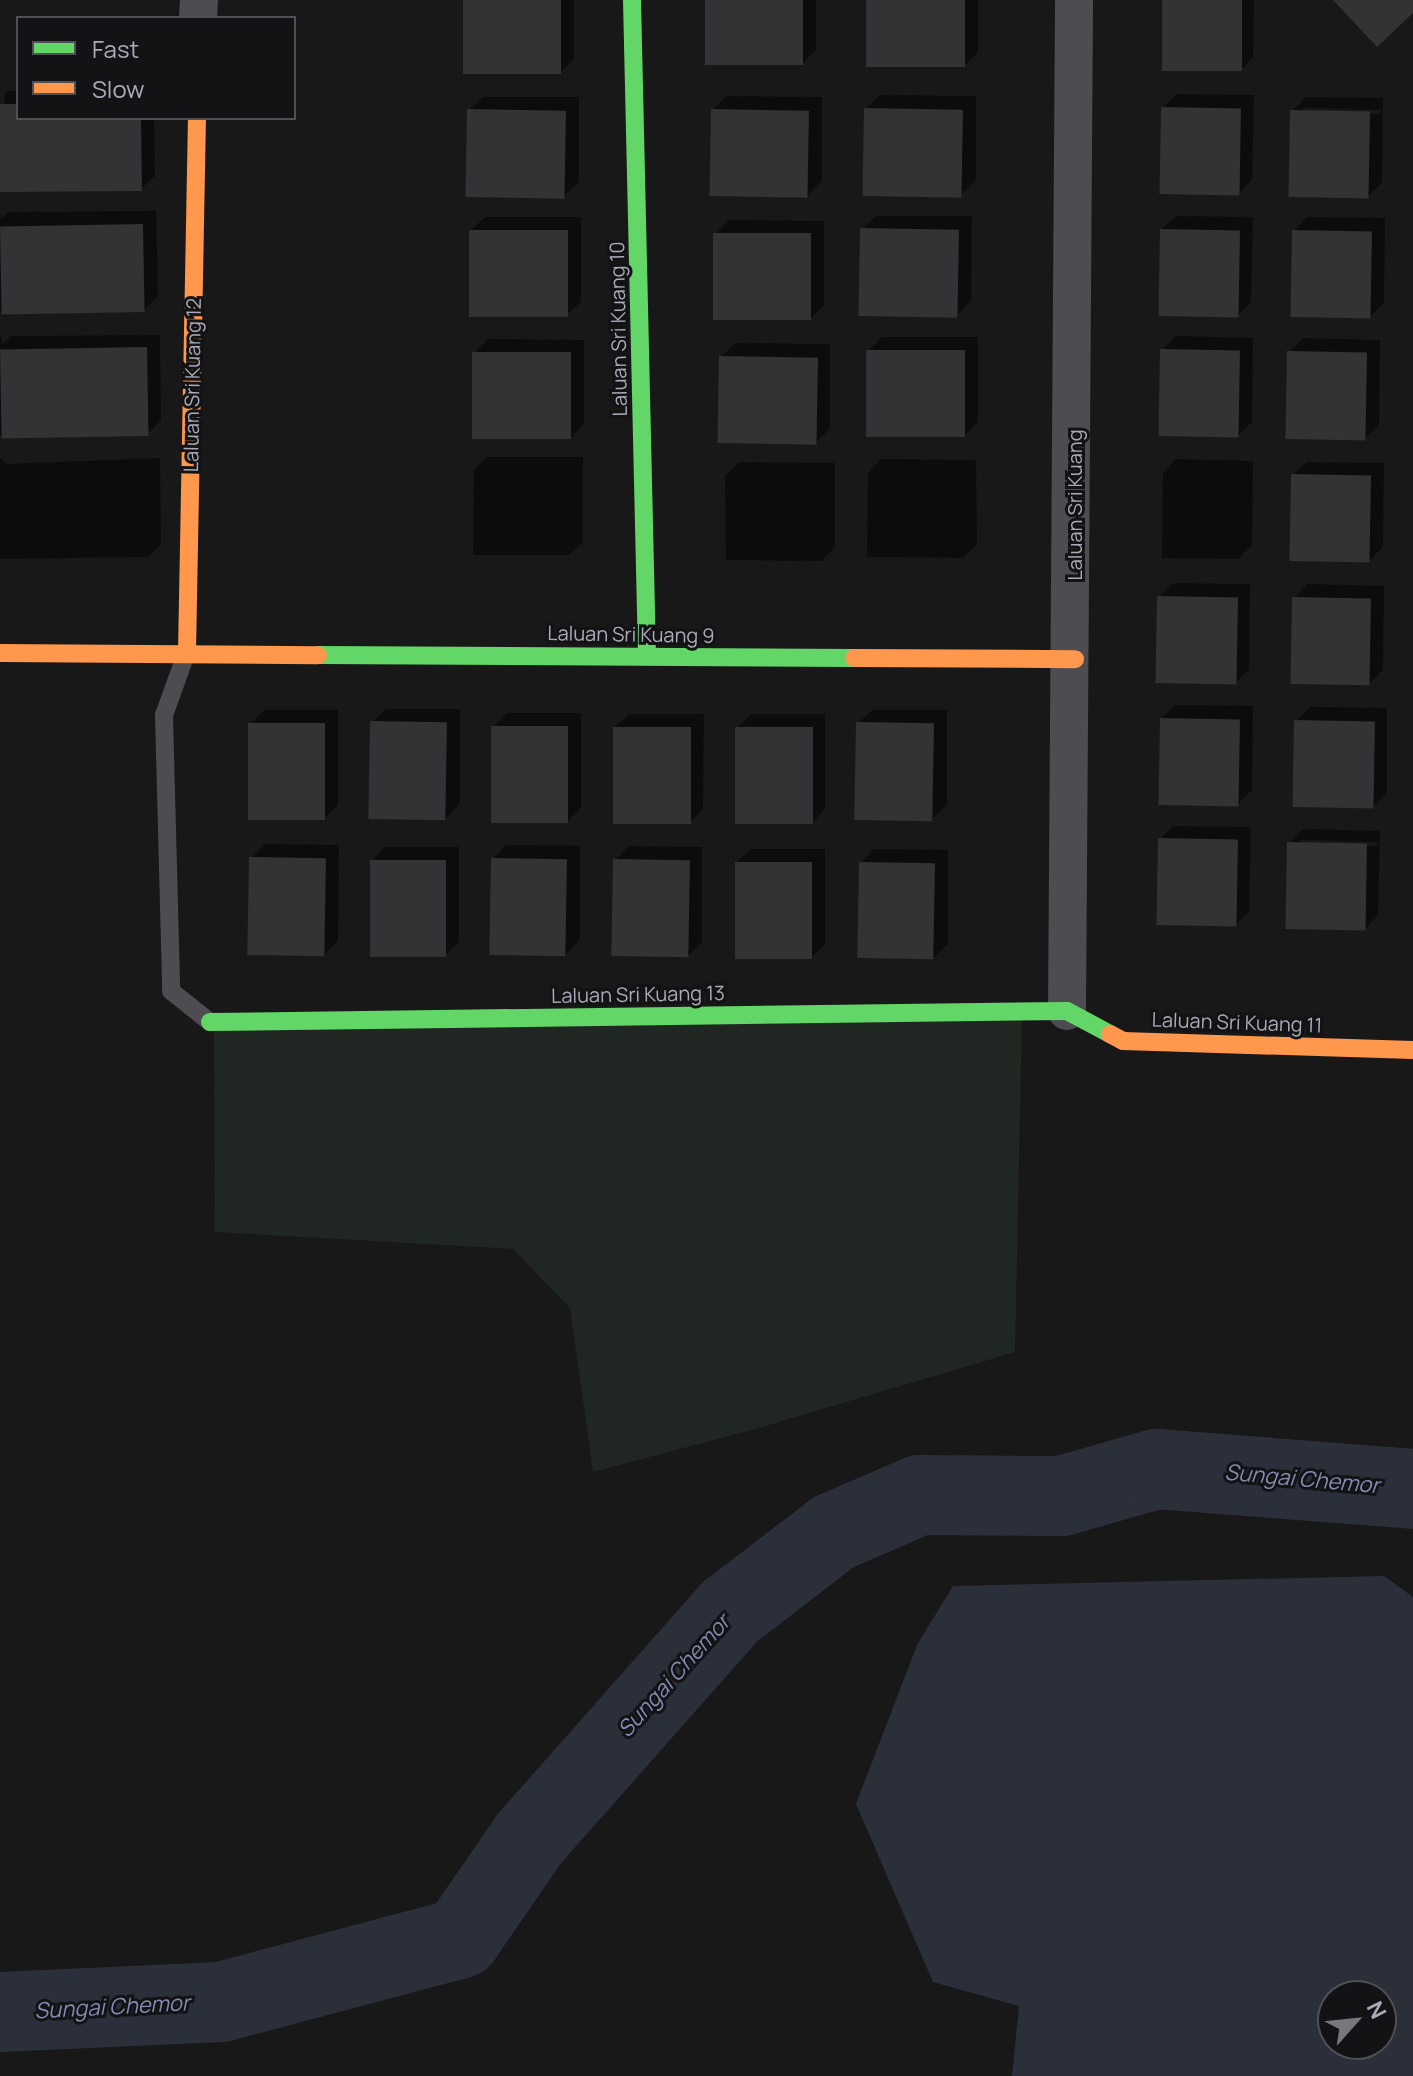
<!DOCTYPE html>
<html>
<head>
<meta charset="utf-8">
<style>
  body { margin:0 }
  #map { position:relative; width:1413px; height:2076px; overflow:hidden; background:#181818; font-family:Manrope,sans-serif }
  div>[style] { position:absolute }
  .green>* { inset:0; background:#202722 }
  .water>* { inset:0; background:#2b2f3a }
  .shadow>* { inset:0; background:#0007 }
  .river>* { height:80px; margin:-40px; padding:0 40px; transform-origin:40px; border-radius:40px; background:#2b2f3a }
  .building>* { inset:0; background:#333234; transform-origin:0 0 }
  .lane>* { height:18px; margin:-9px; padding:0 9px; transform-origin:9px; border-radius:9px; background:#4c4c51 }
  .street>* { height:38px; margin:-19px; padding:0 19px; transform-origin:19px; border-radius:19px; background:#4c4c51 }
  .fast>* { height:18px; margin:-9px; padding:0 9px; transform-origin:9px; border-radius:9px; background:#63d668 }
  .slow>* { height:18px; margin:-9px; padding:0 9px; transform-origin:9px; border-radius:9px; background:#ff974d }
  span { translate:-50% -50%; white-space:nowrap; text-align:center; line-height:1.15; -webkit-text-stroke:6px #131214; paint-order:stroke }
  .street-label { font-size:20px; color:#aaaab8 }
  .water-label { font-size:22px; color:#828bb2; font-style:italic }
  .legend { position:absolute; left:16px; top:16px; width:280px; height:104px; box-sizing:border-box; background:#131214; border:2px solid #4f4f56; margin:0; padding:10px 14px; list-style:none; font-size:24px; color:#aaaab8 }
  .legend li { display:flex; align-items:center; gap:16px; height:40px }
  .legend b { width:40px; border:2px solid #4f4f56 }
  .north { position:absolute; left:1317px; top:1980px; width:80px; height:80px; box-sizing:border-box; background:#131214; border:2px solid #4f4f56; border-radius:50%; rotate:63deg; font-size:22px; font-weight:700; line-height:32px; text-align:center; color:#aaaab8 }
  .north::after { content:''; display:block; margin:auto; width:28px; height:36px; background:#777780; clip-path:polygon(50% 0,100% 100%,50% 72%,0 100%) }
</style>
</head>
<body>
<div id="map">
  <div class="green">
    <i style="clip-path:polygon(1022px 1016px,1015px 1352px,759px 1428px,593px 1472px,570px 1308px,513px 1249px,215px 1232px,214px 1029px)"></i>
  </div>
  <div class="water">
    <i style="clip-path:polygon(evenodd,1384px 1576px,1413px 1597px,1413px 2076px,1012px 2076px,1019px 2006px,933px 1982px,856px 1804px,917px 1645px,953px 1586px,1384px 1576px,1333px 1996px,1381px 1996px,1381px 2044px,1333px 2044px,1333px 1996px)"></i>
  </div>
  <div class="shadow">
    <i style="clip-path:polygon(465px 0,574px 0,574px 59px,560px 73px)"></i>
    <i style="clip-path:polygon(707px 0,816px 0,816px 50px,803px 63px)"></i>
    <i style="clip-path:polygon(868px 0,978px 0,978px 52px,964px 66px)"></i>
    <i style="clip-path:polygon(1164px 0,1254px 0,1253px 57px,1240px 71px)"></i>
    <i style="clip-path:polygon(5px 91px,18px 91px,18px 118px,154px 118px,155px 176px,141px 189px,0 190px)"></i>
    <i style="clip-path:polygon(1177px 94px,1254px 95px,1252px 180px,1239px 194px,1163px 108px)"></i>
    <i style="clip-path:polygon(880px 95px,976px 96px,976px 180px,962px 194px,866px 109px)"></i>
    <i style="clip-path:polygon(726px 96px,822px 97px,822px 181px,808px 195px,713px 110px)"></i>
    <i style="clip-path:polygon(483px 97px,579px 97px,579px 182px,565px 195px,469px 110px)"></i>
    <i style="clip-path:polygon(evenodd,1306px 97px,1383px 98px,1382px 183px,1368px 196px,1292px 111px,1306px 97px,1303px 108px,1381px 110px,1380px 114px,1303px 112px,1303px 108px)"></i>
    <i style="clip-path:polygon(156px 211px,158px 296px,144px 310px,0 311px,0 213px,1px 219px,9px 212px)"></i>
    <i style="clip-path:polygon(876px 216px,972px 216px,971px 301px,958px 314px,862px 229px)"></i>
    <i style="clip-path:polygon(1176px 216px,1253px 217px,1251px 302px,1238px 315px,1162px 229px)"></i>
    <i style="clip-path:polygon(485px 217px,581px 217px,581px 302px,567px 315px,471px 230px)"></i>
    <i style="clip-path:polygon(1307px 217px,1385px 218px,1384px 303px,1370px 316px,1294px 231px)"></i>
    <i style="clip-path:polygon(729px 220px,824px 221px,824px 305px,811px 318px,715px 234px)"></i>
    <i style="clip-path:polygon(0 335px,3px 344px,11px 336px,160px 335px,161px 420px,147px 434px,0 435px)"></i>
    <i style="clip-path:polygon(1176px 336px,1253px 338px,1252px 422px,1238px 436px,1162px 350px)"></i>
    <i style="clip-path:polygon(882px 337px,978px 337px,978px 422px,964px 436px,868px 351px)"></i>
    <i style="clip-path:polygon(1303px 338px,1380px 340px,1379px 425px,1365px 438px,1289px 352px)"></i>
    <i style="clip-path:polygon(488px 339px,584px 340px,584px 424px,570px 438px,474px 353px)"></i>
    <i style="clip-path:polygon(735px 343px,830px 344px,830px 428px,817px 442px,721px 357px)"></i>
    <i style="clip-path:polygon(487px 457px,583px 457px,583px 542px,569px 555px,473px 555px,474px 470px)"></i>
    <i style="clip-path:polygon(0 458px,7px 464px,160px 458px,161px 544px,148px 557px,0 559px)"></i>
    <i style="clip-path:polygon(881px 459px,976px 460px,977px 544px,963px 558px,867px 557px,868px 473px)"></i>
    <i style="clip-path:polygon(1176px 459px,1253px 461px,1252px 545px,1238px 559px,1162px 558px,1163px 473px)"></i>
    <i style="clip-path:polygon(739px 462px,835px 463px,835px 547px,821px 561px,726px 560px,725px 476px)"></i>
    <i style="clip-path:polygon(1307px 462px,1384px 463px,1383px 547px,1369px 561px,1293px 475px)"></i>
    <i style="clip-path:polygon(1173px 583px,1250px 584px,1249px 669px,1236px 682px,1159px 597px)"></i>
    <i style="clip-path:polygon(1307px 584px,1384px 586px,1383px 670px,1369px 684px,1294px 598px)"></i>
    <i style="clip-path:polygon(1175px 705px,1253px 706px,1252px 790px,1238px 804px,1162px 718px)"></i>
    <i style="clip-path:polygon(1310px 707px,1387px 708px,1387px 793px,1373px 807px,1296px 721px)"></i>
    <i style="clip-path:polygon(386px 709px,460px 709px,460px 804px,446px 818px,372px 722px)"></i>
    <i style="clip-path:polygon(264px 710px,338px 710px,338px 805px,324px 818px,250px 724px)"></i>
    <i style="clip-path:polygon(872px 710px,947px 710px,947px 805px,933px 818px,858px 723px)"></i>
    <i style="clip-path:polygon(507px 713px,581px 713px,581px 808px,567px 822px,493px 727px)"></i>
    <i style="clip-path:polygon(629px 714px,704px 714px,703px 809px,690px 822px,615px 727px)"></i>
    <i style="clip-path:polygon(751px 714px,825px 714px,825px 809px,812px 823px,737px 728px)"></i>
    <i style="clip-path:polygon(1173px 826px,1251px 827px,1249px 912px,1235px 925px,1160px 839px)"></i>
    <i style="clip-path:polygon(evenodd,1303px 829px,1380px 831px,1378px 915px,1365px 929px,1289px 843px,1303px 829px,1300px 840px,1377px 842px,1377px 846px,1300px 844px,1300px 840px)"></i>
    <i style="clip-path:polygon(265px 844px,339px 845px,338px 940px,325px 954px,251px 858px)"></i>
    <i style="clip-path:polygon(506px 845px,580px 846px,580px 940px,566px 954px,493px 859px)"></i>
    <i style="clip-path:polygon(629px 846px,702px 847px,702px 942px,689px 955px,615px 860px)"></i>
    <i style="clip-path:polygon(385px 847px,459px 847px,459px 942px,445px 955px,372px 861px)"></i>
    <i style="clip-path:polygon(751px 849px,825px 849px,825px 944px,812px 957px,737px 862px)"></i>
    <i style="clip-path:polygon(874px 849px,948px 850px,948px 944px,934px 957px,861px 863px)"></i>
  </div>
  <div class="river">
    <i style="left:0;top:2012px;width:221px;rotate:-2.6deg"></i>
    <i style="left:221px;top:2002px;width:248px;rotate:-14.9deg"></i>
    <i style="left:461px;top:1938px;width:120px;rotate:-55.5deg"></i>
    <i style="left:529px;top:1839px;width:305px;rotate:-48.5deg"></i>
    <i style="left:731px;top:1611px;width:130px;rotate:-37.5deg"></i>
    <i style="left:834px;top:1532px;width:94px;rotate:-23.3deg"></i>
    <i style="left:920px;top:1495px;width:142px;rotate:0.4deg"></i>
    <i style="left:1062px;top:1496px;width:98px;rotate:-16deg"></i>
    <i style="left:1156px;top:1469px;width:258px;rotate:4.4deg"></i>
  </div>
  <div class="building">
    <i style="left:463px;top:0;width:98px;height:74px"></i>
    <i style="left:705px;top:0;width:98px;height:65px"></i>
    <i style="left:866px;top:0;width:99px;height:67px"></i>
    <i style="left:1162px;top:0;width:80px;height:71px"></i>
    <i style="clip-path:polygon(1333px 0,1413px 0,1413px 13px,1377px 47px)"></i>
    <i style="clip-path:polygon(0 104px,18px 104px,18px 118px,141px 118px,142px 191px,0 192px)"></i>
    <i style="left:1161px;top:107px;width:80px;height:87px;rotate:1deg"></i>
    <i style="left:864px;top:108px;width:99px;height:88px;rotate:1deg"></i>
    <i style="left:467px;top:109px;width:99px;height:88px;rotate:1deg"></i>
    <i style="left:711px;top:109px;width:98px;height:87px;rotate:1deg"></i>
    <i style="left:1290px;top:110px;width:80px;height:87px;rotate:1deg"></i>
    <i style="left:143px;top:224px;width:88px;height:143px;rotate:89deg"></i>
    <i style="left:860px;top:228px;width:99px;height:88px;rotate:1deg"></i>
    <i style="left:1160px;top:229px;width:80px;height:87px;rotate:1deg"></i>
    <i style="left:469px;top:230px;width:99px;height:87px"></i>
    <i style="left:1292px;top:230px;width:80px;height:87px;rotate:1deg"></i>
    <i style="left:713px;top:233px;width:98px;height:87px"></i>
    <i style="left:147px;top:347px;width:89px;height:147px;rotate:89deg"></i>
    <i style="left:1160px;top:349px;width:80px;height:87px;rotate:1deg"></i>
    <i style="left:866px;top:350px;width:99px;height:87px"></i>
    <i style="left:1287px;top:351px;width:80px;height:88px;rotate:1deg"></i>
    <i style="left:472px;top:352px;width:99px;height:87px"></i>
    <i style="left:719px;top:356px;width:99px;height:87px;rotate:1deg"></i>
    <i style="left:1291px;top:474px;width:80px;height:87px;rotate:1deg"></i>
    <i style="left:1157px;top:596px;width:81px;height:87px;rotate:1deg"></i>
    <i style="left:1292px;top:597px;width:79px;height:87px;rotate:1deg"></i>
    <i style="left:1160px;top:718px;width:80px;height:87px;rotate:1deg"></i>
    <i style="left:1294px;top:720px;width:81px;height:87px;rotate:1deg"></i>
    <i style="left:370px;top:721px;width:77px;height:98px;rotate:1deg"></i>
    <i style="left:856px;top:722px;width:78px;height:98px;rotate:1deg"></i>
    <i style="left:248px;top:723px;width:77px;height:97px"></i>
    <i style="left:491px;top:726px;width:77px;height:97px"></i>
    <i style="left:613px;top:727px;width:78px;height:97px"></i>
    <i style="left:735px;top:727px;width:78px;height:97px"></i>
    <i style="left:1158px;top:838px;width:80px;height:87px;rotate:1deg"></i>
    <i style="left:1287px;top:842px;width:80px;height:87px;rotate:1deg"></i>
    <i style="left:249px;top:857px;width:77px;height:98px;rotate:1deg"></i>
    <i style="left:491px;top:858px;width:76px;height:97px;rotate:1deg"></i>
    <i style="left:613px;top:859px;width:77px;height:97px;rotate:1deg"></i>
    <i style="left:370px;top:860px;width:76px;height:97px"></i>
    <i style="left:735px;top:862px;width:77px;height:97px"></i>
    <i style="left:859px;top:862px;width:76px;height:96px;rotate:1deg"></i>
  </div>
  <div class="lane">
    <i style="left:186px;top:654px;width:65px;rotate:109.8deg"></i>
    <i style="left:164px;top:715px;width:276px;rotate:88.5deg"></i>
    <i style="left:171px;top:991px;width:50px;rotate:38.5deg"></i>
  </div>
  <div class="street">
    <i style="left:198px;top:18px;width:18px;rotate:-87deg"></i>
    <i style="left:1067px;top:1011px;width:1011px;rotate:-89.6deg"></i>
  </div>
  <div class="fast">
    <i style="left:632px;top:0;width:656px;rotate:88.69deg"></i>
    <i style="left:318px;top:655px;width:536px;rotate:0.32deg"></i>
    <i style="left:210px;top:1022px;width:857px;rotate:-0.74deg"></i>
    <i style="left:1067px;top:1011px;width:49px;rotate:28.1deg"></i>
  </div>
  <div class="slow">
    <i style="left:187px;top:652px;width:534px;rotate:-88.93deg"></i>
    <i style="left:0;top:653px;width:318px;rotate:0.4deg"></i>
    <i style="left:854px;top:658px;width:221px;rotate:0.3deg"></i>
    <i style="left:1110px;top:1034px;width:15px;rotate:28deg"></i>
    <i style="left:1123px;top:1041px;width:290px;rotate:1.8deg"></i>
  </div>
  <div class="street-label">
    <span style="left:618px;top:329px;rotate:-91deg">Laluan Sri Kuang 10</span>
    <span style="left:192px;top:385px;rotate:-89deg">Laluan Sri Kuang 12</span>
    <span style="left:1074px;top:505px;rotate:-90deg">Laluan Sri Kuang</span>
    <span style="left:631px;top:634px;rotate:1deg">Laluan Sri Kuang 9</span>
    <span style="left:638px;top:994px;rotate:-1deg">Laluan Sri Kuang 13</span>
    <span style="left:1237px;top:1022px;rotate:2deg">Laluan Sri Kuang 11</span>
  </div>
  <div class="water-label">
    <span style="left:1302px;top:1479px;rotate:5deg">Sungai Chemor</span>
    <span style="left:674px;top:1676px;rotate:-48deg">Sungai Chemor</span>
    <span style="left:112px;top:2007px;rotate:-3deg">Sungai Chemor</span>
  </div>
  <ul class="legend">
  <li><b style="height:10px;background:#63d668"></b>Fast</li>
  <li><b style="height:10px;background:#ff974d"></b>Slow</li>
  </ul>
  <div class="north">N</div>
</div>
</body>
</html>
